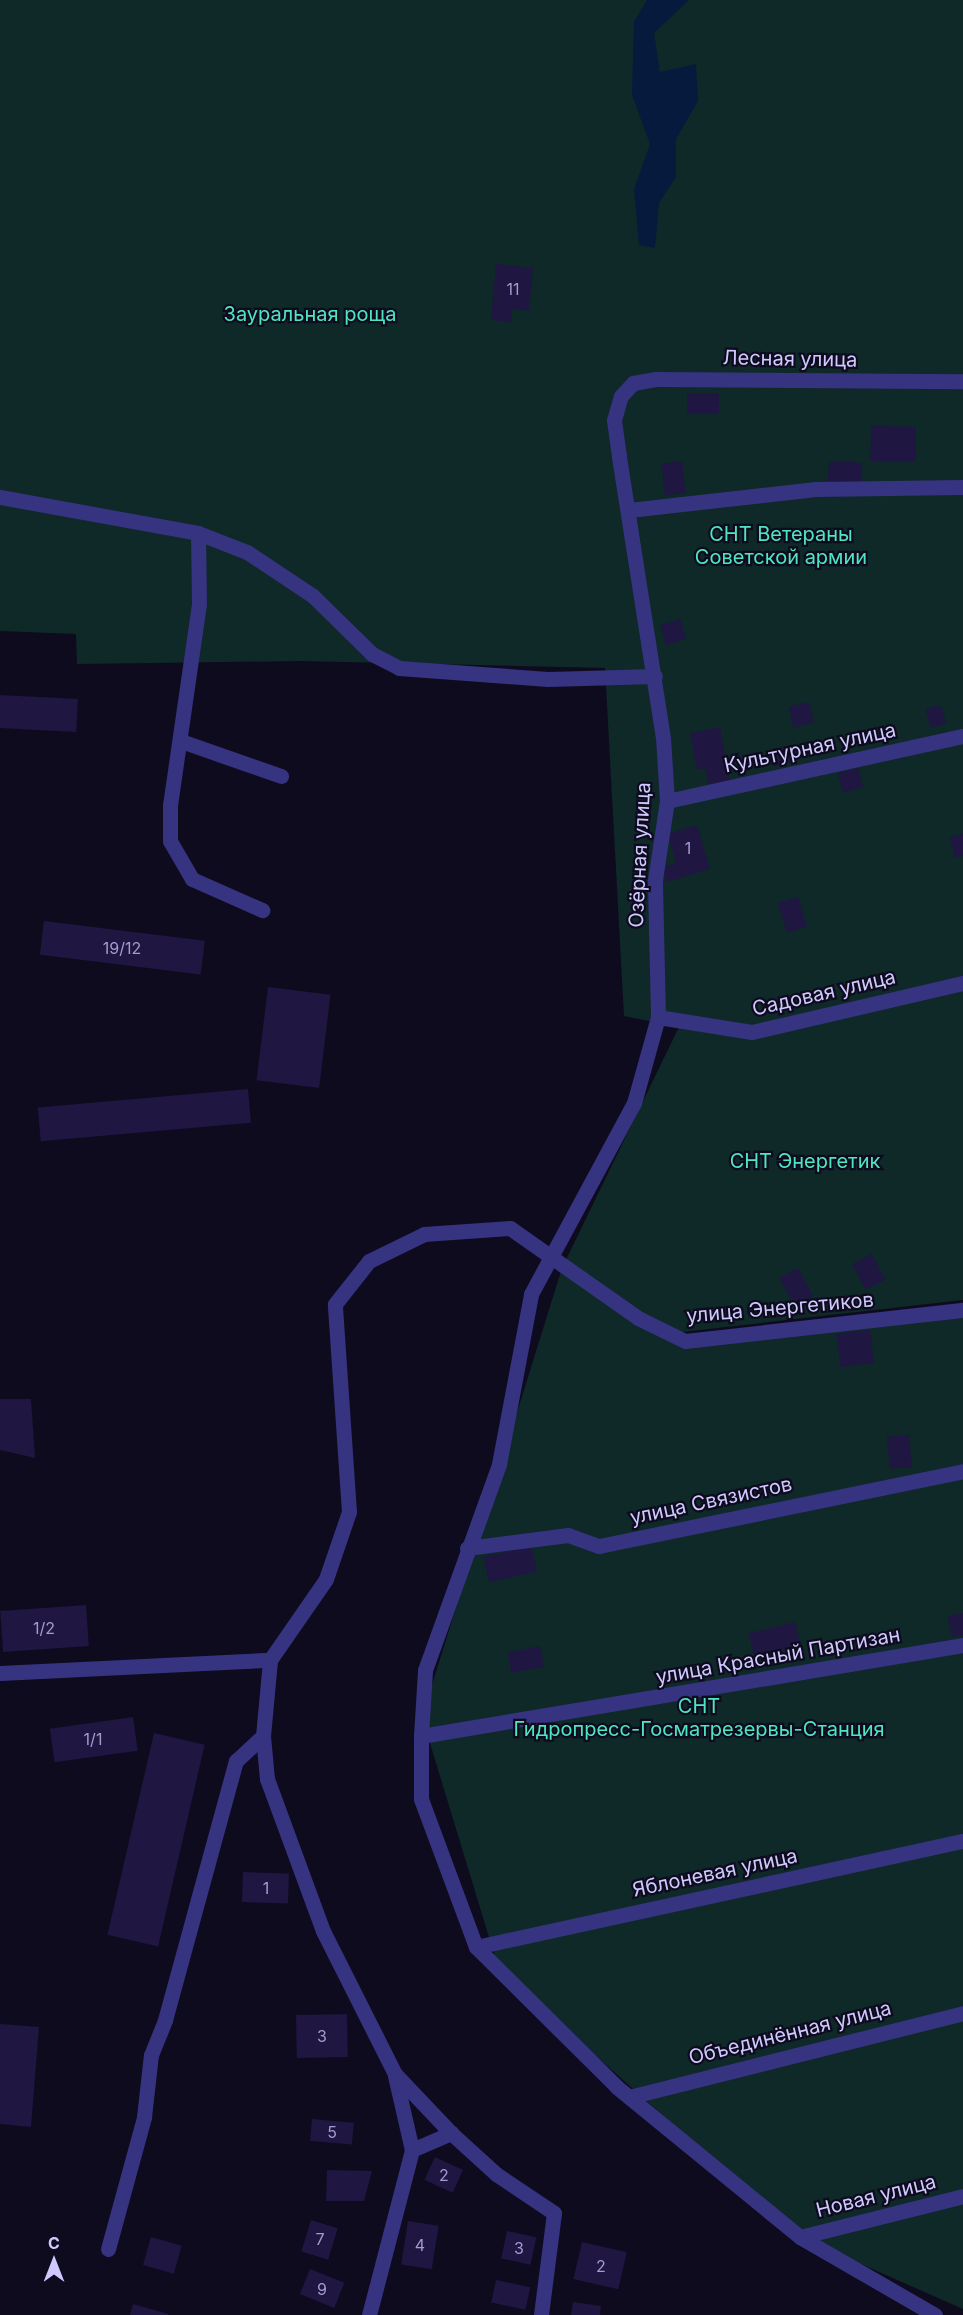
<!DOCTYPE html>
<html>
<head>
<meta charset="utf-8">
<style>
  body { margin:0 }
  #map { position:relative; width:963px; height:2315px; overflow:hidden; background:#0e0b1f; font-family:Inter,sans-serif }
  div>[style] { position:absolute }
  .green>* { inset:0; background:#0e2928 }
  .water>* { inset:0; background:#061a3d }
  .building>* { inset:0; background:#1f1641; transform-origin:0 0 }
  .minor>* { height:15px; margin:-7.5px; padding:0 7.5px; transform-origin:7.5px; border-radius:7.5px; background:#363381 }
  span { translate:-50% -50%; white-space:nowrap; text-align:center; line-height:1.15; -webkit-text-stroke:4.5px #0e0b1f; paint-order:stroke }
  .number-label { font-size:16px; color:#a39cd0 }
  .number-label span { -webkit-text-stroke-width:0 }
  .park-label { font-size:20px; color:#4ee6c0 }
  .street-label { font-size:20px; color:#cfc9ff }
  .north { position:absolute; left:24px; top:2231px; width:60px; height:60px; -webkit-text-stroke:4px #0e0b1f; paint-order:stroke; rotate:0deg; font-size:16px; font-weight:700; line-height:24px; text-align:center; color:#cfc9ff }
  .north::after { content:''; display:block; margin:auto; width:21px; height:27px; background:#cfc9ff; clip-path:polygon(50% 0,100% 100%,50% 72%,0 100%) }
</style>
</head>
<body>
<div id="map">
  <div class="green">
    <i style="clip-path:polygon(0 0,963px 0,963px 1300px,673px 1333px,685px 1341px,963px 1304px,963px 2309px,800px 2237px,499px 1970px,422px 1717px,562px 1268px,679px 1027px,624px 1016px,605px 668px,301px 661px,77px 664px,76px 634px,0 631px)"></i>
  </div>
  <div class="water">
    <i style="clip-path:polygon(647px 0,689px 0,654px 33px,660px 72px,696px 64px,698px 101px,676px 139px,676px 177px,659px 203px,655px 248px,639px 245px,634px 189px,650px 144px,632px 95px,634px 22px)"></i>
  </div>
  <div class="building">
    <i style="clip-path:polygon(496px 264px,533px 268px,529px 311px,512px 309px,511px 322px,491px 320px)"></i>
    <i style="left:687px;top:393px;width:32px;height:21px"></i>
    <i style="left:871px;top:426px;width:45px;height:35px;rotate:1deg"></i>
    <i style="left:682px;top:461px;width:32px;height:21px;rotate:83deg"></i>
    <i style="left:829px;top:461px;width:33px;height:21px;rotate:3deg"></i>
    <i style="left:680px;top:619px;width:21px;height:21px;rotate:73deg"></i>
    <i style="left:0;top:695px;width:78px;height:33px;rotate:3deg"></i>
    <i style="left:809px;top:702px;width:21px;height:21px;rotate:76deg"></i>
    <i style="left:941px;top:705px;width:19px;height:16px;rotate:74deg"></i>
    <i style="clip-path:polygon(720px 727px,730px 782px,709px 786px,705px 768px,697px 770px,690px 733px)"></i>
    <i style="left:786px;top:746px;width:17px;height:16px;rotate:77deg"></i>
    <i style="left:858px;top:768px;width:20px;height:21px;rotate:75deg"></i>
    <i style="clip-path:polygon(697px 825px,710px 869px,666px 882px,662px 867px,676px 863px,668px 834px)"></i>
    <i style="clip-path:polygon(963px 834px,963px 856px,955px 858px,950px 837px)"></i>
    <i style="left:798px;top:897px;width:31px;height:21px;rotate:73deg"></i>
    <i style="left:44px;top:921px;width:162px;height:34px;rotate:7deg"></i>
    <i style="left:268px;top:987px;width:63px;height:94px;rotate:7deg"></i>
    <i style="left:248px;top:1089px;width:34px;height:211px;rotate:85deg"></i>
    <i style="left:872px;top:1254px;width:29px;height:22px;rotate:63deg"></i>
    <i style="left:798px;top:1268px;width:32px;height:21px;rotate:62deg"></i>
    <i style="left:870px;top:1330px;width:33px;height:34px;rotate:83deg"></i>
    <i style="clip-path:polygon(0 1399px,31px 1399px,35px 1458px,0 1450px)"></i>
    <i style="left:909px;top:1435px;width:32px;height:22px;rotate:85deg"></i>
    <i style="left:531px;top:1546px;width:26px;height:49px;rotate:77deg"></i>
    <i style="left:86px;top:1605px;width:41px;height:86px;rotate:86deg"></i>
    <i style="clip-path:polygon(963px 1613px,963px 1635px,952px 1637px,948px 1616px)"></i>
    <i style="left:795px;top:1622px;width:25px;height:48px;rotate:76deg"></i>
    <i style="left:540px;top:1646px;width:21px;height:33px;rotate:79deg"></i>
    <i style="left:133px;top:1717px;width:34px;height:84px;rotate:82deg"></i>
    <i style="left:154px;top:1733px;width:52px;height:207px;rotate:13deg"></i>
    <i style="left:243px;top:1872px;width:46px;height:30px;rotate:2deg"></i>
    <i style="left:347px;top:2014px;width:43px;height:51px;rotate:89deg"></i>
    <i style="clip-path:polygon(0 2024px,39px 2027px,31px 2127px,0 2124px)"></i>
    <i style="left:312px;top:2119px;width:42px;height:22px;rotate:5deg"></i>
    <i style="left:435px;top:2157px;width:31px;height:25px;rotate:25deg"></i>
    <i style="clip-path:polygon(327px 2170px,372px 2171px,364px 2201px,326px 2201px)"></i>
    <i style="left:311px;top:2220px;width:28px;height:33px;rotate:17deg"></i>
    <i style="left:408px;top:2221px;width:31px;height:44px;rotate:9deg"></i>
    <i style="left:507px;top:2231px;width:30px;height:28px;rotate:12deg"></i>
    <i style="left:151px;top:2237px;width:32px;height:29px;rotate:16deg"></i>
    <i style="left:582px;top:2242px;width:46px;height:38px;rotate:13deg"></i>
    <i style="left:310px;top:2269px;width:37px;height:27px;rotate:22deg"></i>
    <i style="left:496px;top:2280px;width:35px;height:23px;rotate:12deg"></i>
    <i style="clip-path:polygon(573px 2302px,601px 2306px,600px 2315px,571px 2315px)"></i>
    <i style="clip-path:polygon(133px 2304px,168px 2314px,168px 2315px,130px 2315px)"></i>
  </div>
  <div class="minor">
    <i style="left:0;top:497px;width:201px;rotate:10.3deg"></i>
    <i style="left:198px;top:533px;width:53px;rotate:21.2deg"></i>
    <i style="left:247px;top:552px;width:79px;rotate:33.7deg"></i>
    <i style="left:313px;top:596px;width:83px;rotate:44.5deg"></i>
    <i style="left:372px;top:654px;width:30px;rotate:27deg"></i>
    <i style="left:399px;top:668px;width:149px;rotate:4.2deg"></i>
    <i style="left:548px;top:679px;width:107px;rotate:-1.6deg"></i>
    <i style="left:629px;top:510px;width:188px;rotate:-6.4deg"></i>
    <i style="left:816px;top:489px;width:147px;rotate:-0.8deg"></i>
    <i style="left:198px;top:533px;width:71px;rotate:89.2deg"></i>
    <i style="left:199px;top:604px;width:203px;rotate:98.2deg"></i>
    <i style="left:170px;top:805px;width:36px;rotate:90deg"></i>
    <i style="left:170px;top:841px;width:44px;rotate:59.9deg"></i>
    <i style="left:192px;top:879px;width:77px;rotate:23.9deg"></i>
    <i style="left:181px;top:741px;width:106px;rotate:19.3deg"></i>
    <i style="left:667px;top:801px;width:303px;rotate:-12.4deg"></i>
    <i style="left:658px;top:1017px;width:95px;rotate:9.1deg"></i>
    <i style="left:752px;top:1032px;width:217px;rotate:-13.1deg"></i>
    <i style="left:467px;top:1548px;width:102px;rotate:-7.3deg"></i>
    <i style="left:568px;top:1535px;width:33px;rotate:20deg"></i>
    <i style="left:599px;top:1546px;width:372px;rotate:-11.6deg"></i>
    <i style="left:0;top:1673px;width:270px;rotate:-2.8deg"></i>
    <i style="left:421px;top:1736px;width:550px;rotate:-9.53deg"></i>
    <i style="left:476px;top:1947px;width:498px;rotate:-12.3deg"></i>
    <i style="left:629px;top:2097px;width:344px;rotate:-14.1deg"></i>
    <i style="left:451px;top:2133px;width:81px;rotate:-133.5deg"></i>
    <i style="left:395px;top:2074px;width:160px;rotate:-116.7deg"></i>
    <i style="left:323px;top:1931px;width:162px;rotate:-110.2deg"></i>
    <i style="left:267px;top:1779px;width:43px;rotate:-95.3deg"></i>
    <i style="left:263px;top:1736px;width:76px;rotate:-84.7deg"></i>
    <i style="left:270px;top:1660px;width:98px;rotate:-55.3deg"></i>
    <i style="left:326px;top:1579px;width:71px;rotate:-71.1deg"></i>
    <i style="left:349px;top:1512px;width:208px;rotate:-93.9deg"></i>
    <i style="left:335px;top:1304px;width:55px;rotate:-51.7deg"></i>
    <i style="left:369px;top:1261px;width:61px;rotate:-26.1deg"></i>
    <i style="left:424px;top:1234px;width:86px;rotate:-4deg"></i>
    <i style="left:510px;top:1228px;width:156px;rotate:35.1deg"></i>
    <i style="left:638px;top:1318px;width:52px;rotate:26.1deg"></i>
    <i style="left:685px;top:1341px;width:280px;rotate:-6.4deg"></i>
    <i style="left:412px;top:2150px;width:43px;rotate:-23.6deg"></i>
    <i style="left:451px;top:2133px;width:61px;rotate:42.3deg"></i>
    <i style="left:496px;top:2174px;width:70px;rotate:33.9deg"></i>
    <i style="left:554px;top:2213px;width:103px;rotate:97.3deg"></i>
    <i style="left:800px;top:2237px;width:168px;rotate:-14.1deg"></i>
    <i style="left:108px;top:2249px;width:137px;rotate:-74.7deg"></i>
    <i style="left:144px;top:2117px;width:62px;rotate:-83.6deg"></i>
    <i style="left:151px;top:2055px;width:38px;rotate:-68deg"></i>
    <i style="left:165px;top:2020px;width:269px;rotate:-74.7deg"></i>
    <i style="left:236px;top:1761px;width:37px;rotate:-43deg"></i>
    <i style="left:369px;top:2315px;width:171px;rotate:-75.4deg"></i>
    <i style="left:412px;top:2150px;width:76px;rotate:-102.9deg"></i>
    <i style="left:935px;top:2315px;width:156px;rotate:-150deg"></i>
    <i style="left:800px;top:2237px;width:237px;rotate:-140.7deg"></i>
    <i style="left:617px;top:2087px;width:199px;rotate:-135.2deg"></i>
    <i style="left:476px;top:1947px;width:158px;rotate:-110.4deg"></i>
    <i style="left:421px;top:1799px;width:63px;rotate:-90deg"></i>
    <i style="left:421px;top:1736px;width:66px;rotate:-86.5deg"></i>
    <i style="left:425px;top:1670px;width:219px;rotate:-70.2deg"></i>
    <i style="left:499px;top:1464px;width:173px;rotate:-79.3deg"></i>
    <i style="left:531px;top:1294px;width:217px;rotate:-61.7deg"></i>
    <i style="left:634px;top:1103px;width:89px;rotate:-74.4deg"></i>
    <i style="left:658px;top:1017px;width:137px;rotate:-91.3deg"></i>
    <i style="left:655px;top:880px;width:80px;rotate:-81.4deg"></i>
    <i style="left:667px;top:801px;width:63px;rotate:-93.6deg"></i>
    <i style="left:663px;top:738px;width:285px;rotate:-98.9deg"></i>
    <i style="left:619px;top:456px;width:36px;rotate:-98deg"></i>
    <i style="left:614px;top:420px;width:25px;rotate:-74deg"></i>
    <i style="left:621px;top:396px;width:18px;rotate:-47deg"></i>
    <i style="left:633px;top:383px;width:23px;rotate:-10deg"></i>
    <i style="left:656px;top:379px;width:307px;rotate:0.4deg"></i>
  </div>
  <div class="number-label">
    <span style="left:513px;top:289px">11</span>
    <span style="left:688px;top:848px">1</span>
    <span style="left:122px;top:948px">19/12</span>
    <span style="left:44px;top:1628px">1/2</span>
    <span style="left:93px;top:1739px">1/1</span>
    <span style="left:266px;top:1888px">1</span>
    <span style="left:322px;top:2036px">3</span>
    <span style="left:332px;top:2132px">5</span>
    <span style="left:444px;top:2175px">2</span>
    <span style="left:320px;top:2239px">7</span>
    <span style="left:420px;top:2245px">4</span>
    <span style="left:519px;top:2248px">3</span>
    <span style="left:601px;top:2266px">2</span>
    <span style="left:322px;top:2289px">9</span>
  </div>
  <div class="park-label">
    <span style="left:310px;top:314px">Зауральная роща</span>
    <span style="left:781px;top:546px">СНТ Ветераны<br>Советской армии</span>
    <span style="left:805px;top:1161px">СНТ Энергетик</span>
    <span style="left:699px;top:1718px">СНТ<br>Гидропресс-Госматрезервы-Станция</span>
  </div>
  <div class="street-label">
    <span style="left:790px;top:359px;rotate:1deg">Лесная улица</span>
    <span style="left:810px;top:748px;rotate:-12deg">Культурная улица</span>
    <span style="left:640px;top:855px;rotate:-87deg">Озёрная улица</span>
    <span style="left:824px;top:993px;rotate:-13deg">Садовая улица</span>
    <span style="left:780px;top:1308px;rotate:-5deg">улица Энергетиков</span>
    <span style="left:711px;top:1501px;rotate:-12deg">улица Связистов</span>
    <span style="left:778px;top:1656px;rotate:-10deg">улица Красный Партизан</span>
    <span style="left:715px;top:1873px;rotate:-12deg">Яблоневая улица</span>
    <span style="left:790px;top:2033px;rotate:-14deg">Объединённая улица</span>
    <span style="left:876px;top:2196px;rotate:-14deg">Новая улица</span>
  </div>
  <div class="north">С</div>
</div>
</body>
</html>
